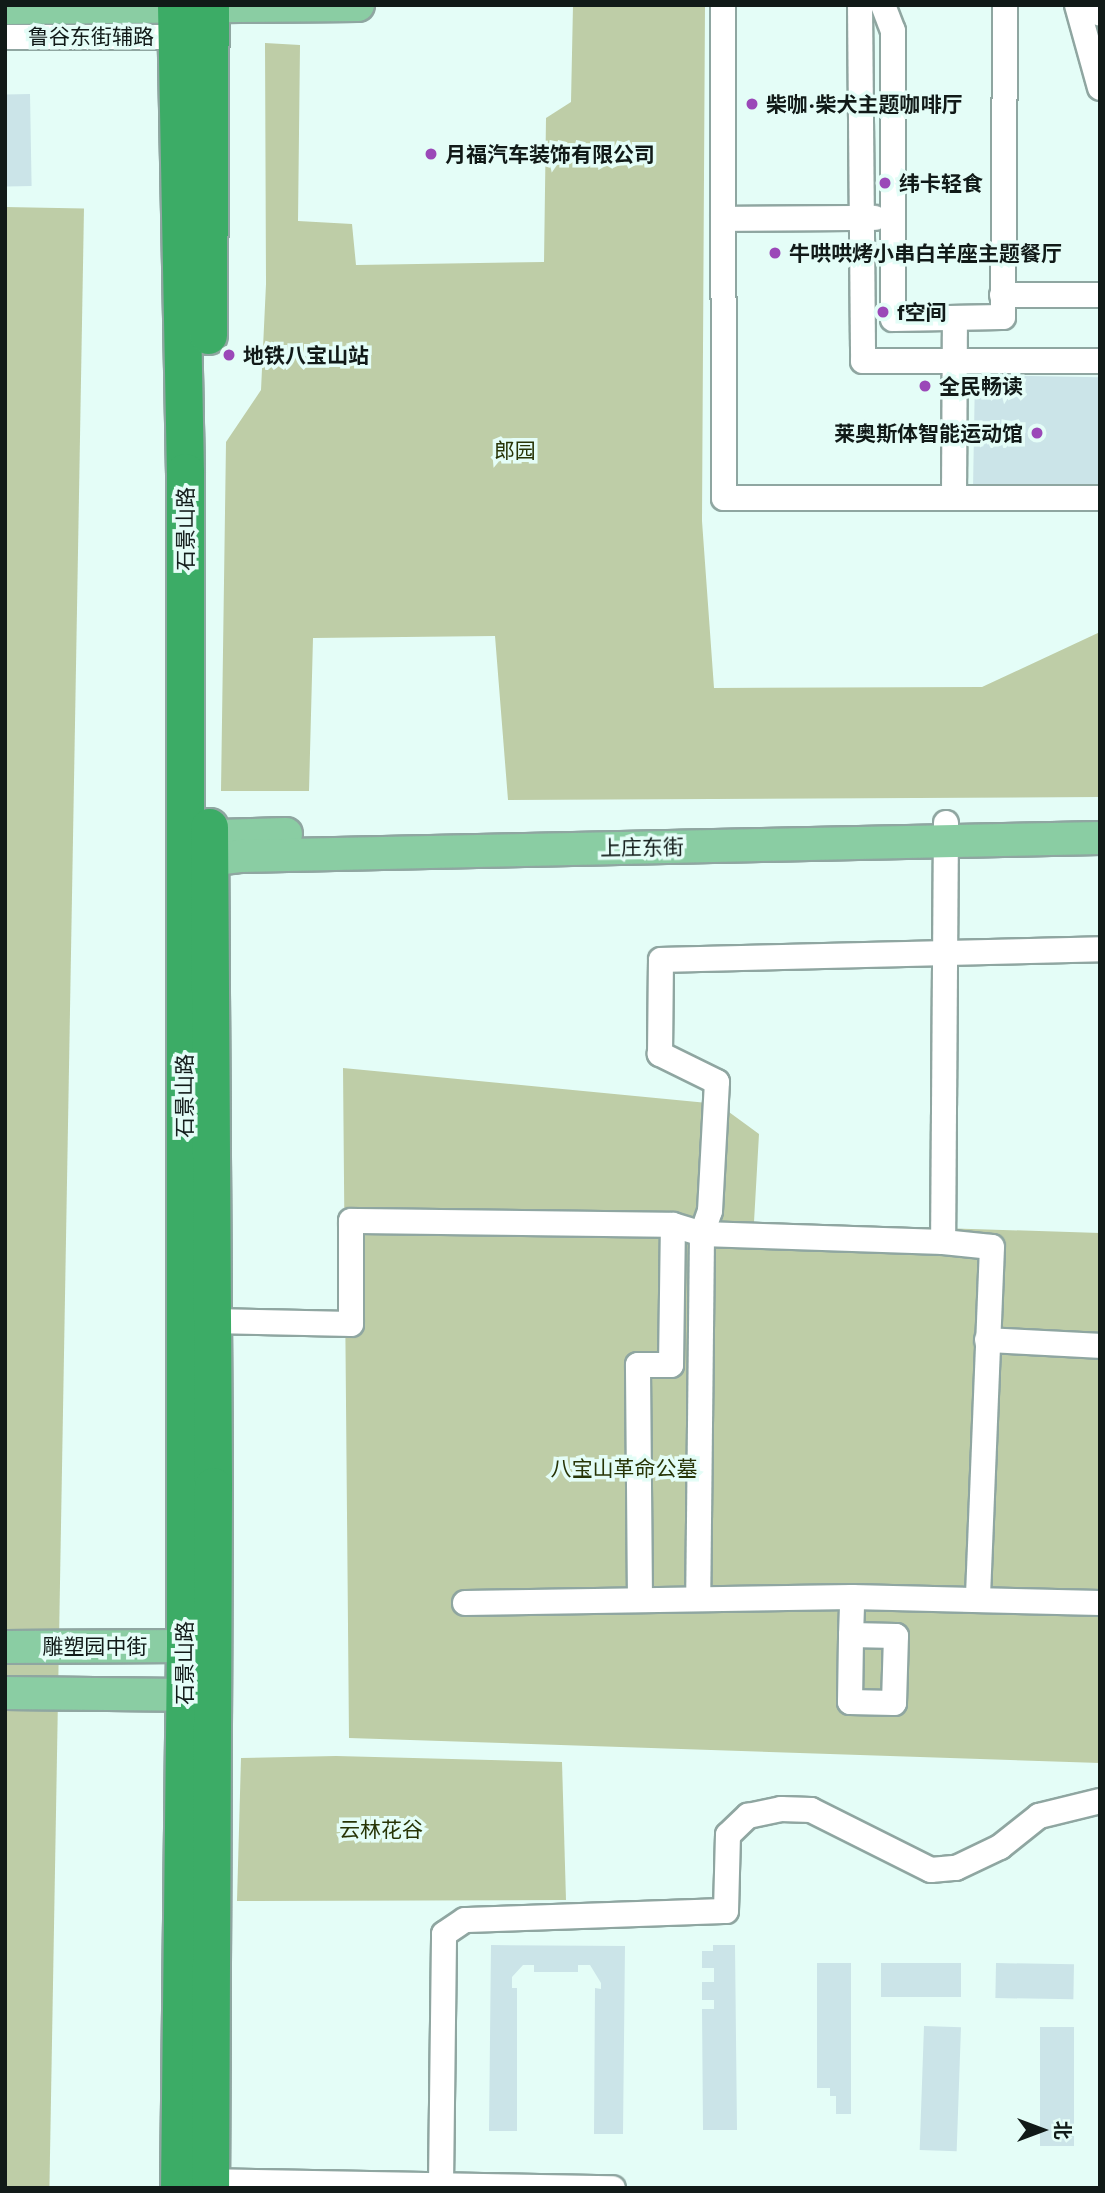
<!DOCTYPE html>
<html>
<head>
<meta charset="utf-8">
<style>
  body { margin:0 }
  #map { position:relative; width:1105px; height:2193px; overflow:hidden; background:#e4fdf7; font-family:"IBM Plex Sans","Noto Sans SC",sans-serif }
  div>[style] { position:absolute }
  .green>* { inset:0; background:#becda7; transform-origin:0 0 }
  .building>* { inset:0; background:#cbe4e8; transform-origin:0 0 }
  .roads { filter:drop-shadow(2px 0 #8fa6a1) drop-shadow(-2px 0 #8fa6a1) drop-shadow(0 2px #8fa6a1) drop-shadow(0 -2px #8fa6a1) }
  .minor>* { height:24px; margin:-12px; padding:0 12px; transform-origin:12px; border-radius:12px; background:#fff }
  .major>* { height:32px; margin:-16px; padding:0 16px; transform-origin:16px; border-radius:16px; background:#8acda3 }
  .highway>* { height:37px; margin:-18.5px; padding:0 18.5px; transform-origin:18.5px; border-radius:18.5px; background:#3cac66 }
  .dots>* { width:19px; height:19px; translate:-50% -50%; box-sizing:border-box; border:4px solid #e4fdf7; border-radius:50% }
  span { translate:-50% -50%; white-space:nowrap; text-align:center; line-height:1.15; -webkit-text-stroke:7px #e4fdf7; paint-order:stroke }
  .street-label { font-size:21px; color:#111a18 }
  .poi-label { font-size:21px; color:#111a18; font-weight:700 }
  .left { translate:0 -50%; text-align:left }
  .right { translate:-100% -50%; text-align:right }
  .park-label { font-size:21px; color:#273406 }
  .frame { position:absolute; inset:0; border:7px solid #111a18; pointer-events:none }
  .north { position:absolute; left:1007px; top:2095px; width:70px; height:70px; -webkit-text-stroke:5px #e4fdf7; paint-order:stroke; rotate:90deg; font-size:19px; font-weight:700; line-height:28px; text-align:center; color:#111a18 }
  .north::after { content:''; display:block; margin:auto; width:24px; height:32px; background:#111a18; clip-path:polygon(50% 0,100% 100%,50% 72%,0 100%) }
</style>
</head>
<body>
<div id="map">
  <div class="green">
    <i style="clip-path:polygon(573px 5px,705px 5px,702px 521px,714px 688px,982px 687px,1100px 632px,1100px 797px,508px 800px,495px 636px,313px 638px,309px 791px,221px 791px,226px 442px,261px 390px,266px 284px,265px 43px,300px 45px,298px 221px,352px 224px,356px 265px,544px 262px,546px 118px,571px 102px)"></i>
    <i style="left:5px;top:207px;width:79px;height:1981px;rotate:1deg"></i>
    <i style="clip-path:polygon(343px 1068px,718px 1104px,759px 1134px,754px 1222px,1100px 1233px,1100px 1763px,349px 1738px)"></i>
    <i style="clip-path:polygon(336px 1756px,562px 1762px,566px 1900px,237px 1901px,241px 1758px)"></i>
  </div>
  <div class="building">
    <i style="left:30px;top:94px;width:92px;height:25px;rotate:89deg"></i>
    <i style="left:975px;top:375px;width:125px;height:113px;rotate:1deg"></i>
    <i style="clip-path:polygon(491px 1945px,625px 1946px,623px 2134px,594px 2134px,595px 1988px,601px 1989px,601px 1983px,590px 1965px,578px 1965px,578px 1972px,534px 1972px,534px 1965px,523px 1965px,512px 1977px,512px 1988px,517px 1988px,517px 2131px,489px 2131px)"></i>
    <i style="clip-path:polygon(713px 1945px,735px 1945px,737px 2130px,703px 2130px,702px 2009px,714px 2009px,714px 2000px,702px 2000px,702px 1982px,714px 1982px,714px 1968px,702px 1968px,702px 1951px,713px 1951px)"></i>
    <i style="clip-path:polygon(817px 1963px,851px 1963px,851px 2114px,836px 2114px,836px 2096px,830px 2096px,830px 2088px,817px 2088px)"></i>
    <i style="left:881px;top:1963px;width:80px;height:34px"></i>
    <i style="left:996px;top:1963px;width:78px;height:35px;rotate:1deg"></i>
    <i style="left:924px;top:2026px;width:37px;height:124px;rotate:2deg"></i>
    <i style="left:1040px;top:2027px;width:34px;height:119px"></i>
  </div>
  <div class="roads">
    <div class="minor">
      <i style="left:723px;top:5px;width:493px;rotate:89.9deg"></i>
      <i style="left:724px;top:498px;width:376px"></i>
      <i style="left:860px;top:5px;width:356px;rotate:89.5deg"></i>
      <i style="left:863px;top:361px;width:237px"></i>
      <i style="left:883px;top:5px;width:28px;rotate:69deg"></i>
      <i style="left:893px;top:31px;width:288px;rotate:90deg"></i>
      <i style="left:893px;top:319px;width:110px;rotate:-1deg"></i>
      <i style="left:1003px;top:317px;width:312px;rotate:-89.6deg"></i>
      <i style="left:1077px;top:5px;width:86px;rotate:74.5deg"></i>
      <i style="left:1097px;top:5px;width:9px;rotate:72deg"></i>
      <i style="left:5px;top:37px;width:171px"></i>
      <i style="left:176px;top:37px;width:16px;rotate:-40deg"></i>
      <i style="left:723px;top:219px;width:152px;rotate:-0.4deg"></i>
      <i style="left:1002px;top:295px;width:98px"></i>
      <i style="left:954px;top:498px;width:180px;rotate:-89.7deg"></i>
      <i style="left:946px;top:823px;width:419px;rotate:90.4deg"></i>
      <i style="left:943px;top:1242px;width:49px;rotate:5.8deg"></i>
      <i style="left:992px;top:1247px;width:351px;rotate:92.3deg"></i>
      <i style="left:943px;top:1242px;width:241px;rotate:-178.1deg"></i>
      <i style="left:702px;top:1234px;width:24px;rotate:-71deg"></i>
      <i style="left:710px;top:1211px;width:129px;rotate:-86.9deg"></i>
      <i style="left:717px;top:1082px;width:64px;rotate:-153.8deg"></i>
      <i style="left:660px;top:1054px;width:94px;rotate:-89.4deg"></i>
      <i style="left:661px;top:960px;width:439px;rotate:-1.4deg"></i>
      <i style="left:212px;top:1321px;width:139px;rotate:1.2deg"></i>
      <i style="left:351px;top:1324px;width:103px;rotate:-90deg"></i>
      <i style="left:351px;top:1221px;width:322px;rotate:0.7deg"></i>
      <i style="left:987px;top:1340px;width:113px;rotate:3deg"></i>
      <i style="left:640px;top:1600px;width:235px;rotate:-90.5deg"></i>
      <i style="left:638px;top:1365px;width:33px"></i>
      <i style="left:671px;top:1365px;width:140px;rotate:-89.2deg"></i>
      <i style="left:673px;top:1225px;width:30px;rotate:17deg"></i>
      <i style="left:702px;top:1234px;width:365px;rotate:90.6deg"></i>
      <i style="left:465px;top:1603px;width:387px;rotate:-0.9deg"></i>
      <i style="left:852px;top:1597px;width:248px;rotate:1.4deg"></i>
      <i style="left:851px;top:1635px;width:45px;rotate:1.3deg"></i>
      <i style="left:896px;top:1636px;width:67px;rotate:91.7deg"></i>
      <i style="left:894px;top:1703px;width:44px;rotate:-178.7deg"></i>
      <i style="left:850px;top:1702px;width:67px;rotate:-89.1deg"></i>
      <i style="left:851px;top:1635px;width:38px;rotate:-88deg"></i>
      <i style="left:197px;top:2181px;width:416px;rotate:1deg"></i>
      <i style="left:441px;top:2185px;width:251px;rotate:-89.3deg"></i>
      <i style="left:444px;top:1934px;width:25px;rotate:-34deg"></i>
      <i style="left:465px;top:1920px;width:261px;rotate:-2deg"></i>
      <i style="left:726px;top:1911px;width:76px;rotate:-88.5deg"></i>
      <i style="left:728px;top:1835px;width:28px;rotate:-44deg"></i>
      <i style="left:748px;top:1816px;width:34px;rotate:-12deg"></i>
      <i style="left:781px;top:1809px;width:30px;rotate:2deg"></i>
      <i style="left:811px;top:1810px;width:134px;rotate:26.6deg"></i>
      <i style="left:931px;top:1870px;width:25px;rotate:-5deg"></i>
      <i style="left:956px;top:1868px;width:49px;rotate:-25.5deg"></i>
      <i style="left:1000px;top:1847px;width:50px;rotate:-38.5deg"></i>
      <i style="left:1039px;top:1816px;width:63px;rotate:-13.8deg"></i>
    </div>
    <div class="major">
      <i style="left:5px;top:8px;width:353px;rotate:-0.5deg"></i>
      <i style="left:185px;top:837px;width:101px;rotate:-1.7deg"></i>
      <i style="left:185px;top:863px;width:55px;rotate:-7.3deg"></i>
      <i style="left:240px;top:856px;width:860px;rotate:-1.2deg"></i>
      <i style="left:5px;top:1647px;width:180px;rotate:-0.3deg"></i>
      <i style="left:5px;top:1693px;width:179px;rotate:0.6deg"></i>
    </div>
    <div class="highway">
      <i style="left:176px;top:5px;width:467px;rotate:88.9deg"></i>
      <i style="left:185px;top:472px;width:1174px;rotate:90deg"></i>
      <i style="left:185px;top:1646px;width:542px;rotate:90.63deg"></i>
      <i style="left:208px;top:335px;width:330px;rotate:-89.7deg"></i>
      <i style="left:209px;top:827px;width:659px;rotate:89.65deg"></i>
      <i style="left:213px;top:1486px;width:702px;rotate:90.24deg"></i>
    </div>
  </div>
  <div class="dots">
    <i style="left:752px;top:104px;background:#9b48b8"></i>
    <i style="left:431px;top:154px;background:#9b48b8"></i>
    <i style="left:885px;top:183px;background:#9b48b8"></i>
    <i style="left:775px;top:253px;background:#9b48b8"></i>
    <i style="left:883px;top:312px;background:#9b48b8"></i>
    <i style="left:229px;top:355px;background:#9b48b8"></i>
    <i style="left:925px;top:386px;background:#9b48b8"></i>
    <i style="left:1037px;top:433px;background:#9b48b8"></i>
  </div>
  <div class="street-label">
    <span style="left:91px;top:36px">鲁谷东街辅路</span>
    <span style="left:185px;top:529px;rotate:-90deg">石景山路</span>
    <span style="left:642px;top:847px;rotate:-1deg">上庄东街</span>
    <span style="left:184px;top:1096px;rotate:-90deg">石景山路</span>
    <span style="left:95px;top:1646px">雕塑园中街</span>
    <span style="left:184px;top:1663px;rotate:-90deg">石景山路</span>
  </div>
  <div class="poi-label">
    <span class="left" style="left:766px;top:104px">柴咖·柴犬主题咖啡厅</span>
    <span class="left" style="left:445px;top:154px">月福汽车装饰有限公司</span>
    <span class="left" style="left:899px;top:183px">纬卡轻食</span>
    <span class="left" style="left:789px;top:253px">牛哄哄烤小串白羊座主题餐厅</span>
    <span class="left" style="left:897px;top:312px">f空间</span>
    <span class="left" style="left:243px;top:355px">地铁八宝山站</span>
    <span class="left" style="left:939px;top:386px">全民畅读</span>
    <span class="right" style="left:1023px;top:433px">莱奥斯体智能运动馆</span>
  </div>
  <div class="park-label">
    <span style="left:515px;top:450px">郎园</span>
    <span style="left:624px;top:1468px">八宝山革命公墓</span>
    <span style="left:381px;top:1829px">云林花谷</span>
  </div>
  <div class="frame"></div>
  <div class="north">北</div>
</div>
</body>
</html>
